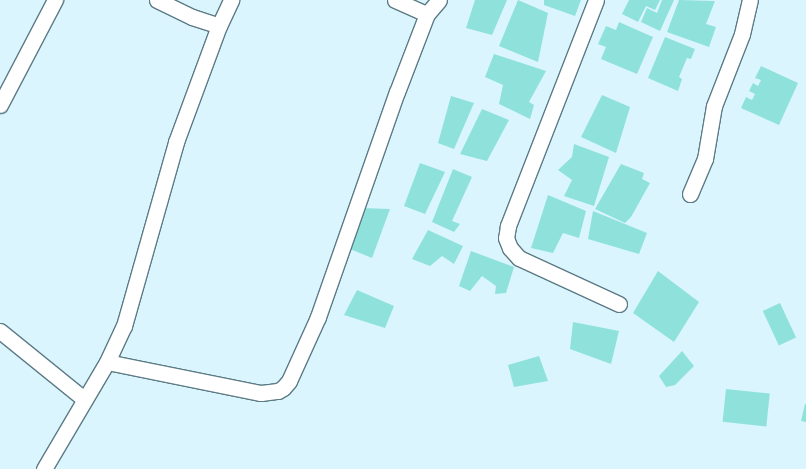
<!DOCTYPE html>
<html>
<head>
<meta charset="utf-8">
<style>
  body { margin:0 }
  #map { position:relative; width:806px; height:469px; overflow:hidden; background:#daf5fe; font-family:"Alegreya Sans",sans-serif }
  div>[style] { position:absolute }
  .building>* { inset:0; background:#8ee2db; transform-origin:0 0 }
  .roads { filter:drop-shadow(1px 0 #5c7b85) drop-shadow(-1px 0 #5c7b85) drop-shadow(0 1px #5c7b85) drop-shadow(0 -1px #5c7b85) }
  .minor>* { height:15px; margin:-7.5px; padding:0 7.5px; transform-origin:7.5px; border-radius:7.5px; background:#fff }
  span { translate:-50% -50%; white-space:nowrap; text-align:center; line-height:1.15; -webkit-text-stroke:5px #fdfdfd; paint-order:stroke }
</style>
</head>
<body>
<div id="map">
  <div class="building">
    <i style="clip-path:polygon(475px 0,507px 0,492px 35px,466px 28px)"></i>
    <i style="clip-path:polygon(518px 0,548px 13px,538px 62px,499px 46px)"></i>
    <i style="clip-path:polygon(544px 0,581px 0,575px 16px,544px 5px)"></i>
    <i style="clip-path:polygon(629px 0,660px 0,655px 10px,646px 6px,638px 22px,622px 14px)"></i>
    <i style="clip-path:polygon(662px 0,674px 0,660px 31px,641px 22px,647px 8px,657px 13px)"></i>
    <i style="clip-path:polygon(679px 0,715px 1px,706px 24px,716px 27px,709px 47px,667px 32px)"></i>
    <i style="clip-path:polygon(619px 22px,653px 37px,637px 74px,601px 59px,606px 47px,598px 44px,606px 26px,616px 30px)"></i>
    <i style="clip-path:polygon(665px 37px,695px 49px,691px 59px,687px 58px,679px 77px,682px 79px,678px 91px,648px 78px)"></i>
    <i style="clip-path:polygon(494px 54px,546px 71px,529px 102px,534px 105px,530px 119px,499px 104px,503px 85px,485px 77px)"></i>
    <i style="clip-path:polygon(761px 66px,798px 83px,779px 125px,741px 108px,746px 97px,752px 100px,755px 94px,749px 91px,753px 83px,758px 86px,761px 80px,755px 78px)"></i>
    <i style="clip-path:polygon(602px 95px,630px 107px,616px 153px,581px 137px)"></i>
    <i style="clip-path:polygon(451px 96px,474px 103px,454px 149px,438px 143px)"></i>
    <i style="clip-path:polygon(482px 109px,509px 120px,487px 161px,460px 154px)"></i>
    <i style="clip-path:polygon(574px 144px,609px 157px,594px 206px,564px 196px,572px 180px,558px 170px,572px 157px)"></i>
    <i style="clip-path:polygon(420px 163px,445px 172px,425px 214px,404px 206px)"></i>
    <i style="clip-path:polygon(621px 164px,644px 173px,642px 179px,650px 183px,631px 217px,625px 223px,595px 209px)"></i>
    <i style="clip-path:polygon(453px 169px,472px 177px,452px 221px,460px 224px,454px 232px,432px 222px)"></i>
    <i style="clip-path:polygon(548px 195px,586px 211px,579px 238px,563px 233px,553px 253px,531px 248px)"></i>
    <i style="clip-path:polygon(361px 208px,390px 209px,372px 258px,350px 249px)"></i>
    <i style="clip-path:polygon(593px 211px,647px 233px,639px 254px,588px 239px)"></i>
    <i style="clip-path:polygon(428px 230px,463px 246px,454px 264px,442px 256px,430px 266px,412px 259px)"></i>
    <i style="clip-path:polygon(471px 251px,514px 267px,506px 293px,495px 294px,496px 286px,482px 276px,470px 291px,459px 286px)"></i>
    <i style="clip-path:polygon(658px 271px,699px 302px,674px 342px,633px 313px)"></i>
    <i style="clip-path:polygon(357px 290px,394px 306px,385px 328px,344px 315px)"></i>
    <i style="left:780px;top:303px;width:38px;height:19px;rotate:65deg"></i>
    <i style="clip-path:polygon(573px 322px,619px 331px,611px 364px,570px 349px)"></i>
    <i style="clip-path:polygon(682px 351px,694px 366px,675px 385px,666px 387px,659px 376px)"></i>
    <i style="clip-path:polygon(539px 356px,548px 381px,514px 387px,508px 365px)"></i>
    <i style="left:726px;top:389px;width:44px;height:33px;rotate:6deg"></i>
    <i style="clip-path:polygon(805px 404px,806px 404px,806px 422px,801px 421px)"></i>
  </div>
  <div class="roads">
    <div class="minor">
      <i style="left:157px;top:0;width:39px;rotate:26deg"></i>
      <i style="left:192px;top:17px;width:28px;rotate:18deg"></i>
      <i style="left:395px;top:0;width:35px;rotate:24deg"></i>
      <i style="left:596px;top:0;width:243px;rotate:111.3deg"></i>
      <i style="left:508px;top:226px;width:12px;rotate:99deg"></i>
      <i style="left:506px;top:238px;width:11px;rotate:68deg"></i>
      <i style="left:510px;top:248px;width:13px;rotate:48deg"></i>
      <i style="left:519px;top:258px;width:110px;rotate:24.7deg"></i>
      <i style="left:0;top:105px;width:119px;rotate:-62.4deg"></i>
      <i style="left:690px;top:194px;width:38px;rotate:-67deg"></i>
      <i style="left:705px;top:159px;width:54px;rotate:-80.4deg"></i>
      <i style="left:714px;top:106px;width:77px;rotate:-68.7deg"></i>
      <i style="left:742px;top:34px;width:35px;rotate:-77deg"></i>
      <i style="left:0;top:331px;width:108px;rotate:39deg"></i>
      <i style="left:107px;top:362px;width:157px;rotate:11.4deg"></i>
      <i style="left:261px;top:393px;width:17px;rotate:-7deg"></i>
      <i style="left:278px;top:391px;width:6px;rotate:-31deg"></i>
      <i style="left:283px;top:388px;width:9px;rotate:-49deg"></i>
      <i style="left:289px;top:381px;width:70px;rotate:-65.6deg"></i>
      <i style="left:318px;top:317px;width:238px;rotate:-70.7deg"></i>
      <i style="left:397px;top:92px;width:84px;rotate:-69deg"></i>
      <i style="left:427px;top:14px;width:18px;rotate:-49deg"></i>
      <i style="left:44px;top:469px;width:124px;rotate:-59.5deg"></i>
      <i style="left:107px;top:362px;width:40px;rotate:-65deg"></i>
      <i style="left:124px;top:326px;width:191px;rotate:-74.2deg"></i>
      <i style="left:176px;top:142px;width:124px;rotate:-69.7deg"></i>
      <i style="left:219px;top:26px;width:29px;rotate:-65deg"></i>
    </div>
  </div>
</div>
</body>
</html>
